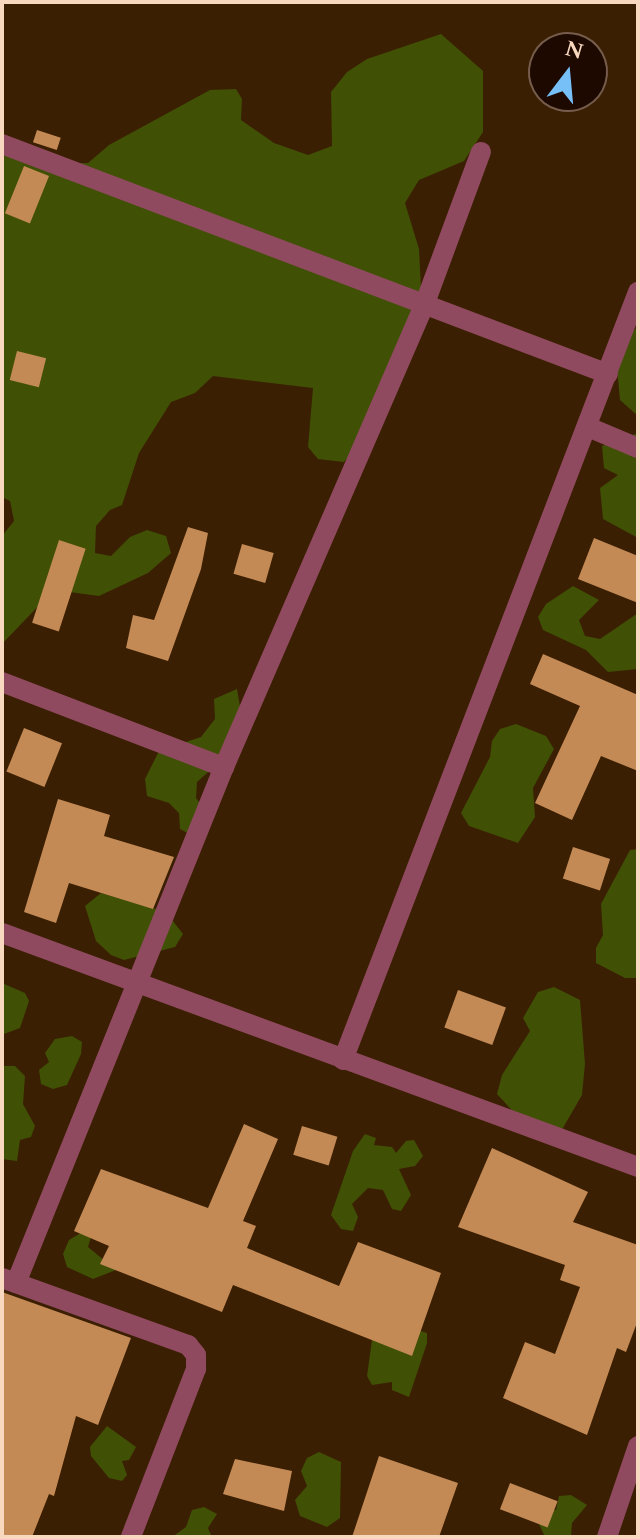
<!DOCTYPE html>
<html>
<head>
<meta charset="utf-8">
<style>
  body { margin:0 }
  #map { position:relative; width:640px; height:1539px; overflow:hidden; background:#3b1f02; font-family:Spectral,serif }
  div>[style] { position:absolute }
  .green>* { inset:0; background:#405005 }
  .building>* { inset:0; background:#c48a56; transform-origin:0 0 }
  .minor>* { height:20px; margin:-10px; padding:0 10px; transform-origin:10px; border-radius:10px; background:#904a5f }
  span { translate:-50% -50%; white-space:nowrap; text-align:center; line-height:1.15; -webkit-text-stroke:8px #1e0900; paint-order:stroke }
  .frame { position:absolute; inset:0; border:4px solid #f8d9bf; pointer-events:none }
  .north { position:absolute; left:528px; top:32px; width:80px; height:80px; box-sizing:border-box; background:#1e0900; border:2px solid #755c4c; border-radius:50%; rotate:16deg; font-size:22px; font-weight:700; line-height:32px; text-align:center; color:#f8d9bf }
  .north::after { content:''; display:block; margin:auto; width:28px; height:36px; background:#76c0f7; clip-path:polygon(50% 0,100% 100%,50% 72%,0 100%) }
</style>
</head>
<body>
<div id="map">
  <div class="green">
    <i style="clip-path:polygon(441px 34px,483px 71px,483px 132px,464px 161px,419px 180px,405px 203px,419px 249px,421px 288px,371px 431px,344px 462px,318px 459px,308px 447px,313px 388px,213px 376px,195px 393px,171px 402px,139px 453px,122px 505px,110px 510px,96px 526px,95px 553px,111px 556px,130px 537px,147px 530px,166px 536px,171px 553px,148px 573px,99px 596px,62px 591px,47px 597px,2px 644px,2px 536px,14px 521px,10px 501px,2px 497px,2px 147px,53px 164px,88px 163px,109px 145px,210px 90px,236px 89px,242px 99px,241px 120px,274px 143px,308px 155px,332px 146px,331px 92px,347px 72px,367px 59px)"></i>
    <i style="clip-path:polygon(638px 322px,638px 416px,620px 400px,614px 334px,635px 330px)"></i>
    <i style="clip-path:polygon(638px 433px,638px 538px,603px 519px,600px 488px,618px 475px,604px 468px,602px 446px)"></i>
    <i style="clip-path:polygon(573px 586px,599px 600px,579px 620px,585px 636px,600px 639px,638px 613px,638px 669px,608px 672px,586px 650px,543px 630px,538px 617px,546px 604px)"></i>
    <i style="clip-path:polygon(237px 689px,242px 718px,216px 765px,197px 782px,196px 798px,209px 815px,193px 836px,180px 829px,179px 813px,169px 803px,147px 796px,145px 779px,159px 751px,201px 737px,215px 719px,214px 699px)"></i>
    <i style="clip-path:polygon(516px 724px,546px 736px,554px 749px,533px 788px,535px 817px,518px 843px,469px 826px,461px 813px,490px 757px,492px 741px,500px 729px)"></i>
    <i style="clip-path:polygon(638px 849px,638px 978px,625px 978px,596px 963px,596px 948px,603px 935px,601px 904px,630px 850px)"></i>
    <i style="clip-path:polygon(101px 893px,166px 912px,183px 934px,175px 947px,124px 960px,111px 955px,96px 941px,85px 906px)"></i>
    <i style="clip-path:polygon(2px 983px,25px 993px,29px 1001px,20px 1028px,4px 1034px)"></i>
    <i style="clip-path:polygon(554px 987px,580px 1000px,585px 1064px,582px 1095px,560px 1133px,519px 1118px,497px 1094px,502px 1075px,530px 1031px,523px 1018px,538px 992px)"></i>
    <i style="clip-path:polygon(72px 1036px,82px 1042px,81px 1054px,67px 1085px,53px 1089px,41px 1084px,39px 1070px,49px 1062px,45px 1053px,55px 1039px)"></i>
    <i style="clip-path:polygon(2px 1066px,15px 1066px,25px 1076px,23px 1104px,35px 1126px,31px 1137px,20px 1140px,17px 1161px,2px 1159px)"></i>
    <i style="clip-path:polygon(365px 1134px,376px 1138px,374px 1145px,392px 1147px,396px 1153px,406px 1141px,414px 1140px,423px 1156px,415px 1166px,399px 1169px,411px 1195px,401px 1211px,392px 1209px,383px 1190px,368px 1188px,352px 1204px,358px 1217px,353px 1231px,341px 1229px,331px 1215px,353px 1151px)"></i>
    <i style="clip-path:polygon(84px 1231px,91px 1237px,88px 1247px,116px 1270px,93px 1279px,67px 1267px,63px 1254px,69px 1240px)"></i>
    <i style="clip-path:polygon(414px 1329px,427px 1333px,427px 1343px,409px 1397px,392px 1390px,392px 1382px,372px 1385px,367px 1376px,372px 1340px)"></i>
    <i style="clip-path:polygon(107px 1426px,136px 1447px,129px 1460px,122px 1461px,127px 1475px,122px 1481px,109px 1478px,91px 1456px,90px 1447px)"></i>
    <i style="clip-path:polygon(319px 1452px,341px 1462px,340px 1518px,327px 1527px,300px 1516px,295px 1500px,307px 1486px,301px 1471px,307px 1458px)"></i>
    <i style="clip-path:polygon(571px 1495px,587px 1505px,572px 1523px,571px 1537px,545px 1537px,538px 1522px,546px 1509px,556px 1510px,559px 1496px)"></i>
    <i style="clip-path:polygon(204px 1507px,217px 1514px,208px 1528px,212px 1537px,172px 1537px,186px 1527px,192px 1510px)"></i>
  </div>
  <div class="building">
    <i style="left:37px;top:130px;width:25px;height:13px;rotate:18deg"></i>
    <i style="left:24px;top:166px;width:27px;height:51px;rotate:22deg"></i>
    <i style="left:17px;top:351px;width:30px;height:30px;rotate:14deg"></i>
    <i style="clip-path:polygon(188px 527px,208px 533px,201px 569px,168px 661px,126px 648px,133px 615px,154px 620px)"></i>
    <i style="clip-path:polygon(594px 538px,638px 556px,638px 603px,578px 579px)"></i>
    <i style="left:59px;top:540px;width:28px;height:87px;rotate:18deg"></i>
    <i style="left:242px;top:544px;width:33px;height:31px;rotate:16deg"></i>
    <i style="clip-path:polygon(543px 654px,638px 695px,638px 771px,601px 756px,572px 820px,535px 803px,580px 706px,530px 684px)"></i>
    <i style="left:24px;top:728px;width:41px;height:47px;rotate:22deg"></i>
    <i style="clip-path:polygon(58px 799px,110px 815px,104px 836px,174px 857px,153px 909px,69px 883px,56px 923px,24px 912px)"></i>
    <i style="left:573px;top:847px;width:39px;height:33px;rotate:18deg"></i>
    <i style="left:458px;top:990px;width:51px;height:40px;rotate:20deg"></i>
    <i style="clip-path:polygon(244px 1124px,278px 1139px,243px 1221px,256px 1226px,247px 1248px,339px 1286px,358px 1242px,441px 1273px,412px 1356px,233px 1285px,222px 1312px,100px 1264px,109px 1246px,74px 1231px,101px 1169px,208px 1208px)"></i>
    <i style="left:302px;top:1126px;width:37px;height:30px;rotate:17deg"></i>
    <i style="clip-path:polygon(492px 1148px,588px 1192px,573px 1222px,638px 1245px,638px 1320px,626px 1352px,617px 1348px,587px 1435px,503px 1398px,525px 1342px,555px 1354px,580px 1287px,560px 1280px,565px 1265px,458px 1227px)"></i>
    <i style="clip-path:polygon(2px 1292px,131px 1338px,98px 1425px,76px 1416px,54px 1496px,49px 1494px,32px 1537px,2px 1537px)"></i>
    <i style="clip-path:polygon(379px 1456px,458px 1483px,439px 1537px,352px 1537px)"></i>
    <i style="clip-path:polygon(235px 1459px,292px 1471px,284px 1511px,223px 1494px)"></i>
    <i style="left:510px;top:1483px;width:51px;height:28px;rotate:21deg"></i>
  </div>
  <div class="minor">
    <i style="left:2px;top:144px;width:648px;rotate:20.78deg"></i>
    <i style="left:588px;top:427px;width:54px;rotate:22.8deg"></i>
    <i style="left:2px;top:682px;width:238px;rotate:21deg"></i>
    <i style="left:2px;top:933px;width:678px;rotate:20.2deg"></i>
    <i style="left:343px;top:1060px;width:823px;rotate:-68.99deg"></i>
    <i style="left:2px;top:1278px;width:198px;rotate:19.8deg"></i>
    <i style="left:188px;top:1345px;width:13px;rotate:51deg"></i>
    <i style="left:196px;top:1355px;width:14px;rotate:90deg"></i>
    <i style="left:196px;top:1369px;width:180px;rotate:111.2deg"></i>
    <i style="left:16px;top:1283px;width:556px;rotate:-68.05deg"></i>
    <i style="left:224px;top:767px;width:506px;rotate:-66.58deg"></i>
    <i style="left:425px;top:303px;width:161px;rotate:-69.7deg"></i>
    <i style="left:607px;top:1537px;width:96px;rotate:-71.2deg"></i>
  </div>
  <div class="frame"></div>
  <div class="north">N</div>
</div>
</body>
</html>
